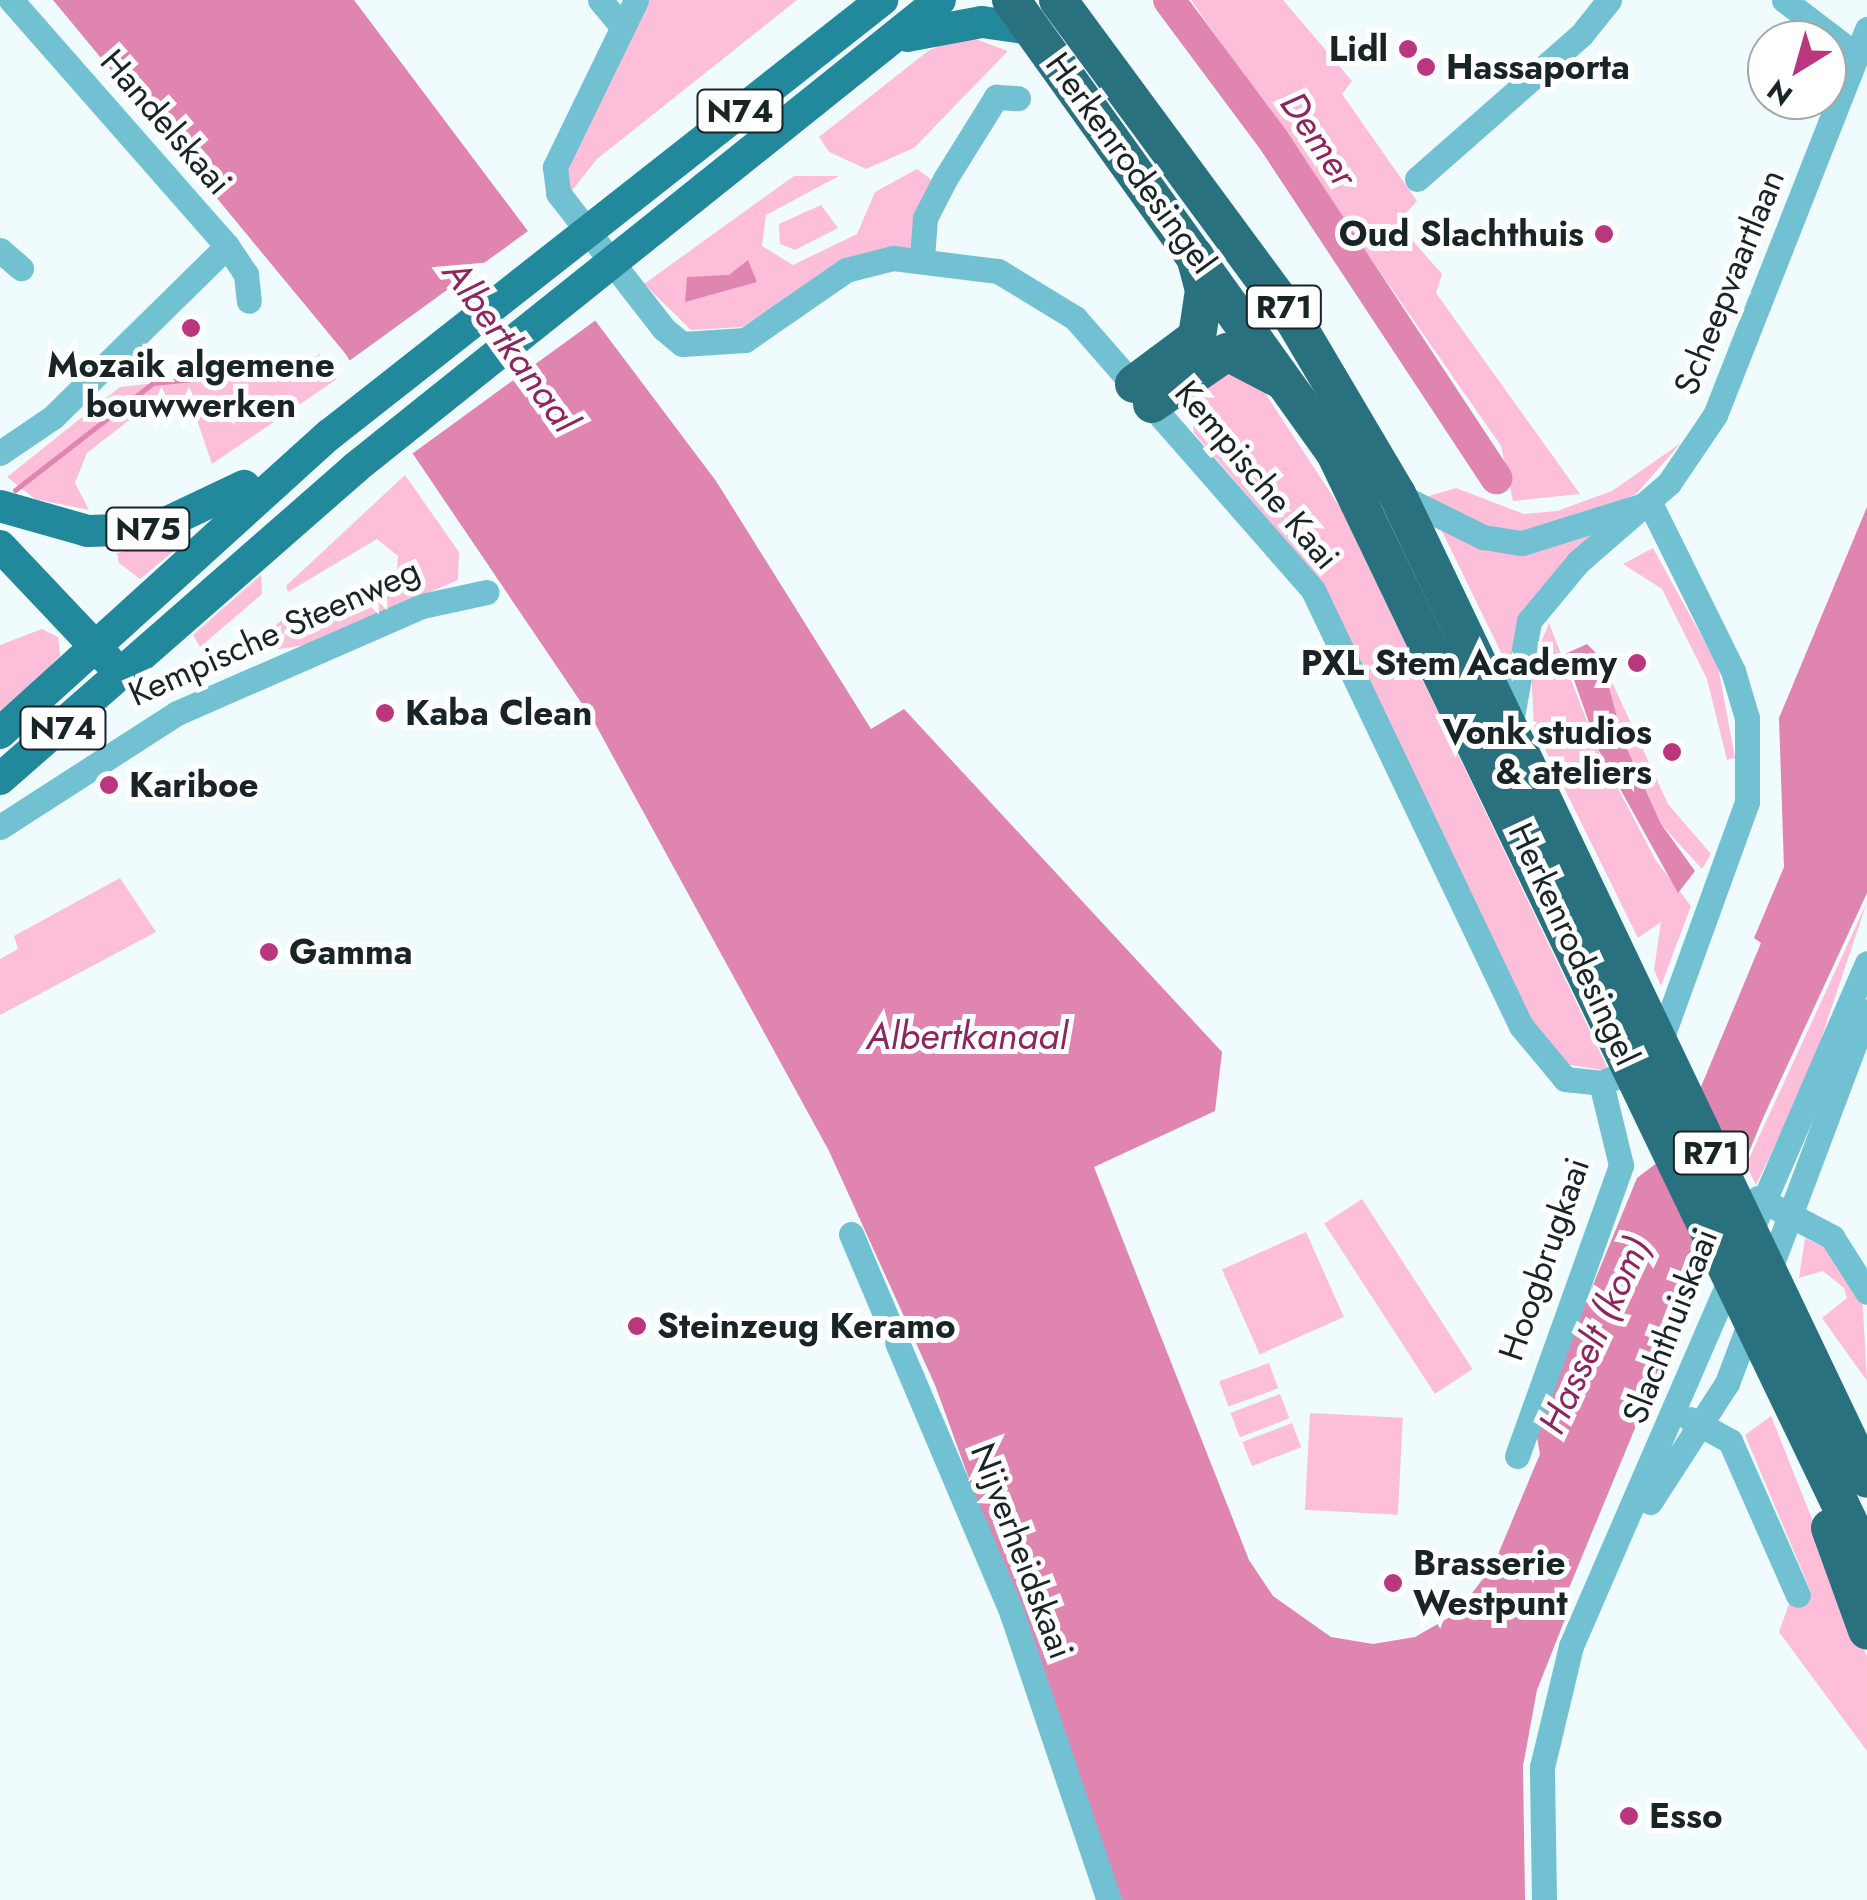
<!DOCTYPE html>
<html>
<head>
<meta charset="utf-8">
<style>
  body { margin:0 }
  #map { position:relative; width:1867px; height:1900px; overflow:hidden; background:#effbfd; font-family:Jost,sans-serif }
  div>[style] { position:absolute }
  .green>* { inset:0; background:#fdbed9; transform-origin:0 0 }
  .water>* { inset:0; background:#df85af }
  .pier>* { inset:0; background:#effbfd; transform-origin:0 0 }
  .stream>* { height:5px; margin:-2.5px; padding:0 2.5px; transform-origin:2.5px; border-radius:2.5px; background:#df85af }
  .river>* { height:32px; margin:-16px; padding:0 16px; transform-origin:16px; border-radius:16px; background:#df85af }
  .minor>* { height:25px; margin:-12.5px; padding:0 12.5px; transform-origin:12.5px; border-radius:12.5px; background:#72c1d3 }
  .major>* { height:32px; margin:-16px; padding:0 16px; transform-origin:16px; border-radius:16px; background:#22889b }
  .highway>* { height:38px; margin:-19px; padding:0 19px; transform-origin:19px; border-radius:19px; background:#2a717f }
  .dots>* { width:28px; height:28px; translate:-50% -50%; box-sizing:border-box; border:5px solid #fff; border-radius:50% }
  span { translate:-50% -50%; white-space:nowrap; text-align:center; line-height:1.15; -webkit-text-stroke:10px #fff; paint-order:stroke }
  .shield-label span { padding:2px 8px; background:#fff; border:2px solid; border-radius:8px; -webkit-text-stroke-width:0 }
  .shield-label { font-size:32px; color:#192426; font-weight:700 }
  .poi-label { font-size:35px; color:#192426; font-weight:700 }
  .right { translate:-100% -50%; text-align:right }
  .left { translate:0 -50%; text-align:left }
  .street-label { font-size:35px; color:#192426 }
  .water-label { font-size:38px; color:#8f255f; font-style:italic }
  .north { position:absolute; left:1747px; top:20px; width:100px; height:100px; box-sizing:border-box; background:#fff; border:2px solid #a3a7a8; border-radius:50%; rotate:217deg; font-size:28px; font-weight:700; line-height:40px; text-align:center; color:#192426 }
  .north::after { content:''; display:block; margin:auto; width:35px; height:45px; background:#ba377f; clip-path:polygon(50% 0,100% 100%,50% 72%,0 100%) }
</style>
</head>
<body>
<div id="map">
  <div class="green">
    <i style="clip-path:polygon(648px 0,797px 0,597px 159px,570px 193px,565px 173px)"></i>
    <i style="clip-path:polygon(1191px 0,1283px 0,1352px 81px,1342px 94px,1417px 201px,1397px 223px,1442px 274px,1436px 293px,1580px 494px,1513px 501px,1501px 446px)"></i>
    <i style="clip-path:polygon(964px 35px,1008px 51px,914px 148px,866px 169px,829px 152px,819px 137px,928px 51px)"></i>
    <i style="clip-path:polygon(917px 169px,936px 183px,910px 250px,844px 261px,742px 327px,691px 330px,644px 284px,794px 176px,839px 176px,766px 215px,762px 246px,793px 265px,857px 234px,875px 192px)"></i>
    <i style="clip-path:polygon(821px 205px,838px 228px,795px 250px,780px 244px,779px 224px)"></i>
    <i style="clip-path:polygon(319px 354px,337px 379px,212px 464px,196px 417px,177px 401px,155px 400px,87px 453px,75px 483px,89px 510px,35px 499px,7px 477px,120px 387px,308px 366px)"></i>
    <i style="clip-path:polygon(1208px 369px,1252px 373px,1341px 509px,1609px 1071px,1564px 1064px,1528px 1019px,1323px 584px,1194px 433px,1188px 395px)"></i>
    <i style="clip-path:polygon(1681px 443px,1636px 494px,1552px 531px,1499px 531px,1432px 506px,1429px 496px,1456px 488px,1524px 514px,1557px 511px,1612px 491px)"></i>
    <i style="clip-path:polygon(405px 475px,459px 552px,458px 580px,305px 645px,273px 650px,268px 630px,281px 621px,313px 623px,396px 585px,398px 556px,377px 539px,288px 592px,286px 586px)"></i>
    <i style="clip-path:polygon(1440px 527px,1554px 546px,1590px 535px,1507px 665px)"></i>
    <i style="clip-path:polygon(192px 536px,140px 579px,119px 563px,117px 553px)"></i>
    <i style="clip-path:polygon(1653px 548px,1718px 666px,1735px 758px,1727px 760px,1707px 679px,1662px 589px,1623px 564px)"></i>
    <i style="clip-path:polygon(261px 575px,262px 594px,200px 647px,193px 635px)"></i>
    <i style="clip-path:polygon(1549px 623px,1599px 752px,1656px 861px,1691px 906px,1661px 986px,1654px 970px,1661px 922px,1638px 938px,1534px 727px,1531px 667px)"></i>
    <i style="clip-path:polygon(42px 629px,58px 637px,60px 656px,0 718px,0 645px)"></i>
    <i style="clip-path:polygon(1601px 658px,1668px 804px,1711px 854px,1702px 869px,1661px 824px,1624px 742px)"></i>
    <i style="clip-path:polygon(120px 878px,156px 932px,0 1015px,0 959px,18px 949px,14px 936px)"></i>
    <i style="clip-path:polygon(1867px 902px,1809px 1075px,1756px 1185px,1746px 1165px)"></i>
    <i style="left:1362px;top:1199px;width:203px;height:45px;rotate:57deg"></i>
    <i style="left:1306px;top:1232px;width:93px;height:92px;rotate:66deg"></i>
    <i style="clip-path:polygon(1805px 1238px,1838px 1254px,1862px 1294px,1867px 1381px,1822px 1318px,1847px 1298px,1844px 1288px,1823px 1271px,1799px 1278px)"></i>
    <i style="left:1269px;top:1363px;width:27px;height:53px;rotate:70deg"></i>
    <i style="left:1280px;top:1394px;width:26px;height:53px;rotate:69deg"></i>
    <i style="left:1310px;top:1413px;width:93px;height:97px;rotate:3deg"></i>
    <i style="clip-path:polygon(1771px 1416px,1867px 1657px,1867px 1751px,1779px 1632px,1789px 1604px,1811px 1592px,1745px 1435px)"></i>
    <i style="left:1292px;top:1423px;width:26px;height:53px;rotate:69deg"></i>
  </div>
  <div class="water">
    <i style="clip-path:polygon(53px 0,354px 0,716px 481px,871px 729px,904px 709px,1222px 1052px,1215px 1111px,1094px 1167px,1249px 1560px,1273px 1596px,1331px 1637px,1373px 1644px,1415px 1637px,1457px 1613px,1494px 1564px,1540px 1454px,1535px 1426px,1637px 1178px,1675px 1149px,1761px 943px,1754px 938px,1784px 867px,1779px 718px,1867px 507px,1867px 893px,1763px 1118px,1562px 1605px,1569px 1609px,1537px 1690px,1523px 1766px,1525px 1900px,1122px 1900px,935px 1385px,829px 1151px,593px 720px,344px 352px)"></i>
    <i style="clip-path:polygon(748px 260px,757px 282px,685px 302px,687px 277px,729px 275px)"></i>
    <i style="clip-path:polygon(1587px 644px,1601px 658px,1624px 742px,1661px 824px,1695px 871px,1678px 893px,1599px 751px,1565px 654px)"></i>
  </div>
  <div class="pier">
    <i style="left:535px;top:226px;width:112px;height:234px;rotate:54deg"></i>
  </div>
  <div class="stream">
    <i style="left:15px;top:490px;width:175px;rotate:-37.8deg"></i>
    <i style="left:153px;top:383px;width:165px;rotate:-5.9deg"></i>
  </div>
  <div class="river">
    <i style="left:1169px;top:0;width:176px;rotate:53.3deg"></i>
    <i style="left:1274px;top:141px;width:404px;rotate:56.6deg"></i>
  </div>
  <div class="minor">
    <i style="left:11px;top:0;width:327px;rotate:48.7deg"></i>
    <i style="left:227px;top:246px;width:34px;rotate:56deg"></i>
    <i style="left:246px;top:274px;width:27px;rotate:84deg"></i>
    <i style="left:600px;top:0;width:34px;rotate:50deg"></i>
    <i style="left:636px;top:0;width:186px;rotate:115.9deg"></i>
    <i style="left:555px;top:167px;width:26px;rotate:83deg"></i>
    <i style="left:558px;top:193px;width:172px;rotate:52.1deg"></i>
    <i style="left:664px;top:329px;width:23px;rotate:40deg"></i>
    <i style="left:682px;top:344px;width:63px;rotate:-3.6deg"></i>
    <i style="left:745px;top:340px;width:123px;rotate:-34.7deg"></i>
    <i style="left:846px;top:270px;width:49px;rotate:-14.3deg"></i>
    <i style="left:893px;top:258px;width:106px;rotate:7.1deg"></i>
    <i style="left:998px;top:271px;width:90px;rotate:31.4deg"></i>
    <i style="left:1075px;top:318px;width:361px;rotate:48.8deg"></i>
    <i style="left:1313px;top:590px;width:483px;rotate:64.5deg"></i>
    <i style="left:1521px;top:1026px;width:69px;rotate:50.3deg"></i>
    <i style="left:1565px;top:1079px;width:36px;rotate:6deg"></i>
    <i style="left:1601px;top:1083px;width:35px;rotate:-22deg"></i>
    <i style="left:1633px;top:1070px;width:47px;rotate:-50.2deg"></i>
    <i style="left:1663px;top:1034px;width:247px;rotate:-70.1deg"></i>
    <i style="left:1747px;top:802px;width:84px;rotate:-90deg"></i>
    <i style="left:1747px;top:718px;width:49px;rotate:-106.6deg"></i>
    <i style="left:1733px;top:671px;width:190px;rotate:-116.3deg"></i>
    <i style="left:1784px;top:0;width:84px;rotate:37.3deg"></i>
    <i style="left:1417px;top:179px;width:218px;rotate:-41.3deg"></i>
    <i style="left:1581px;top:35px;width:45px;rotate:-51.3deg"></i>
    <i style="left:0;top:250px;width:28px;rotate:41deg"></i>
    <i style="left:922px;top:258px;width:40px;rotate:-85.7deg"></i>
    <i style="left:925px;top:218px;width:44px;rotate:-62.9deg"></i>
    <i style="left:945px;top:179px;width:97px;rotate:-58.1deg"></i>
    <i style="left:996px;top:97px;width:22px;rotate:3deg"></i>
    <i style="left:0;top:453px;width:64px;rotate:-34.2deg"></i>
    <i style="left:53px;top:417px;width:244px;rotate:-44.5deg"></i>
    <i style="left:1400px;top:496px;width:93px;rotate:26.3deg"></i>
    <i style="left:1483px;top:537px;width:39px;rotate:9deg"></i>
    <i style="left:1522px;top:543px;width:128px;rotate:-17.3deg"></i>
    <i style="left:1510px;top:728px;width:109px;rotate:-79.9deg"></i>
    <i style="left:1529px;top:621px;width:77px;rotate:-50.3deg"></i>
    <i style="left:1578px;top:562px;width:121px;rotate:-41deg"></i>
    <i style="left:1669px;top:483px;width:82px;rotate:-55.9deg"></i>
    <i style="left:1715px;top:415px;width:415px;rotate:-68.5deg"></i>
    <i style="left:0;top:827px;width:211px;rotate:-32.8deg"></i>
    <i style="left:177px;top:713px;width:267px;rotate:-23.6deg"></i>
    <i style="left:422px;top:606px;width:66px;rotate:-12.3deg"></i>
    <i style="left:1758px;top:1198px;width:84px;rotate:27.8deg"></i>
    <i style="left:1832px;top:1237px;width:65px;rotate:57.5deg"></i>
    <i style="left:851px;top:1234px;width:413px;rotate:67deg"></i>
    <i style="left:1012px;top:1614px;width:302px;rotate:71.3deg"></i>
    <i style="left:1690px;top:1419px;width:46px;rotate:28.8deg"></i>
    <i style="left:1730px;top:1441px;width:168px;rotate:66.2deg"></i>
    <i style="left:1517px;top:1456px;width:309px;rotate:-70.3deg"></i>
    <i style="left:1621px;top:1165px;width:84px;rotate:-103.7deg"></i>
    <i style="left:1650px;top:1502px;width:142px;rotate:-57.1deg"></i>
    <i style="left:1727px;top:1383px;width:397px;rotate:-69.4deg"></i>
    <i style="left:1544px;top:1900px;width:133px;rotate:-90.9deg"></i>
    <i style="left:1542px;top:1767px;width:124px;rotate:-76.5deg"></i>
    <i style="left:1571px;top:1646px;width:744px;rotate:-66.57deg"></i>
  </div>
  <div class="major">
    <i style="left:907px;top:36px;width:76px;rotate:-10.6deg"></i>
    <i style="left:982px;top:22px;width:50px;rotate:8deg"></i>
    <i style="left:0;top:506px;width:91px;rotate:15.9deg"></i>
    <i style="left:88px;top:531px;width:65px;rotate:-1.8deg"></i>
    <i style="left:153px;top:529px;width:101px;rotate:-25.3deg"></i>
    <i style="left:0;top:546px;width:156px;rotate:46.6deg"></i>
    <i style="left:0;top:733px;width:444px;rotate:-42.2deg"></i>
    <i style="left:329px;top:435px;width:704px;rotate:-38.19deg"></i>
    <i style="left:0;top:779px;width:472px;rotate:-41.2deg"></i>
    <i style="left:355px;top:468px;width:749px;rotate:-38.66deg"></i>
  </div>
  <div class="highway">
    <i style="left:1011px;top:0;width:557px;rotate:54.43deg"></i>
    <i style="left:1335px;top:453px;width:1228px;rotate:64.33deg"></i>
    <i style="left:1058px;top:0;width:398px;rotate:53.6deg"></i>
    <i style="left:1294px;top:320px;width:202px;rotate:59.4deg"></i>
    <i style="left:1397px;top:494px;width:1091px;rotate:64.49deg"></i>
    <i style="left:1134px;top:384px;width:79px;rotate:-36.7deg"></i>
    <i style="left:1197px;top:337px;width:48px;rotate:-81.5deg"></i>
    <i style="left:1204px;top:290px;width:35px;rotate:-105deg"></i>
    <i style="left:1152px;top:404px;width:91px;rotate:-34.7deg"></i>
    <i style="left:1227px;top:352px;width:59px;rotate:27.4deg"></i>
    <i style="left:1830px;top:1528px;width:109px;rotate:70.1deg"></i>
  </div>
  <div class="dots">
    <i style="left:1408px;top:49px;background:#ba377f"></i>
    <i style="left:1426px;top:67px;background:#ba377f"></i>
    <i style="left:1604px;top:234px;background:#ba377f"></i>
    <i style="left:191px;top:328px;background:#ba377f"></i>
    <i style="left:1637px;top:663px;background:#ba377f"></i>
    <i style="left:385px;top:713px;background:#ba377f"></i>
    <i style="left:1672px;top:752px;background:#ba377f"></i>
    <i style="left:109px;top:785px;background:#ba377f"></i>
    <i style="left:269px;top:952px;background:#ba377f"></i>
    <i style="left:637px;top:1326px;background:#ba377f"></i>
    <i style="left:1393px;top:1583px;background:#ba377f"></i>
    <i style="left:1629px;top:1816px;background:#ba377f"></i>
  </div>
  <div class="shield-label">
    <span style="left:740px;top:111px">N74</span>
    <span style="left:1284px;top:307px">R71</span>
    <span style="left:148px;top:529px">N75</span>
    <span style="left:63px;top:728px">N74</span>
    <span style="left:1711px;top:1153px">R71</span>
  </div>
  <div class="poi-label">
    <span class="right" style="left:1388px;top:49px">Lidl</span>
    <span class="left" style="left:1446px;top:67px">Hassaporta</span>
    <span class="right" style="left:1584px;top:234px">Oud Slachthuis</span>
    <span style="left:191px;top:385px">Mozaik algemene<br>bouwwerken</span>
    <span class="right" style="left:1617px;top:663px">PXL Stem Academy</span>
    <span class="left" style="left:405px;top:713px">Kaba Clean</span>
    <span class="right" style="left:1652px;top:752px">Vonk studios<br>&amp; ateliers</span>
    <span class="left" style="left:129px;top:785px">Kariboe</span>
    <span class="left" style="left:289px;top:952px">Gamma</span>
    <span class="left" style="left:657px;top:1326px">Steinzeug Keramo</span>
    <span class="left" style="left:1413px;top:1583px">Brasserie<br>Westpunt</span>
    <span class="left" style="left:1649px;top:1816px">Esso</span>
  </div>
  <div class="street-label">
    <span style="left:166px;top:122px;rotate:49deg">Handelskaai</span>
    <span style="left:1131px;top:163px;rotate:54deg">Herkenrodesingel</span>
    <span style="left:1729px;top:282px;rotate:-68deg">Scheepvaartlaan</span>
    <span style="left:1257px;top:475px;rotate:50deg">Kempische Kaai</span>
    <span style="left:274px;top:632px;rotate:-24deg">Kempische Steenweg</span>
    <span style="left:1574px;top:944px;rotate:65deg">Herkenrodesingel</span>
    <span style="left:1544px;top:1259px;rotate:-71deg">Hoogbrugkaai</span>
    <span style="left:1670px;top:1326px;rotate:-69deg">Slachthuiskaai</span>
    <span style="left:1022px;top:1551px;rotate:69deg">Nijverheidskaai</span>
  </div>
  <div class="water-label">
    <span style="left:1319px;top:139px;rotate:56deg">Demer</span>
    <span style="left:511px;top:346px;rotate:54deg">Albertkanaal</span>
    <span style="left:967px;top:1036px">Albertkanaal</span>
    <span style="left:1594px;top:1335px;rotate:-65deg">Hasselt (kom)</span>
  </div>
  <div class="north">N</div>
</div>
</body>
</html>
